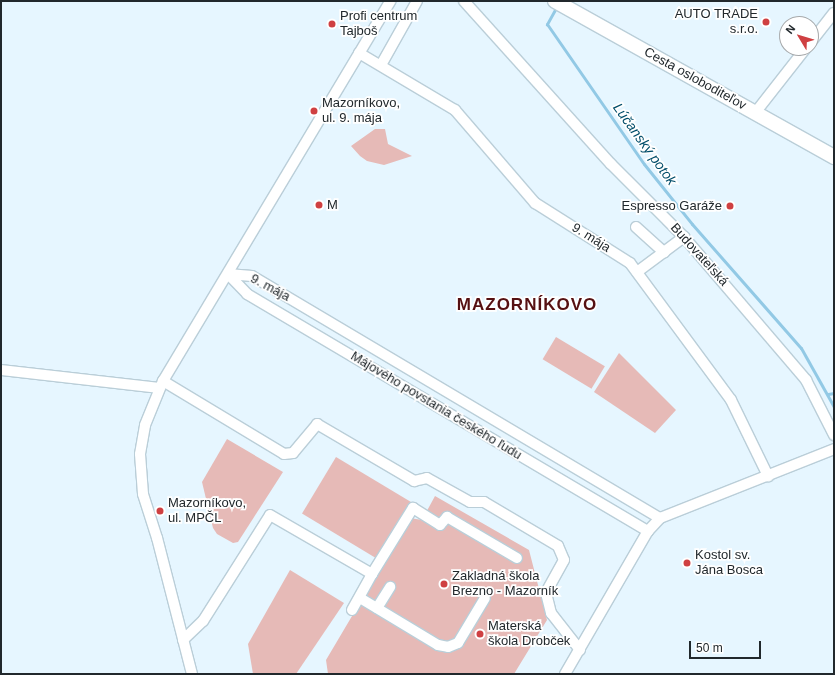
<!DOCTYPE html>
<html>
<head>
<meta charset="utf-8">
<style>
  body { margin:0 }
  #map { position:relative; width:835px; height:675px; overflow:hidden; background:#e6f6ff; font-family:Helvetica,sans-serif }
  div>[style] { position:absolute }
  .green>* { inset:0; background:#e6bab7; transform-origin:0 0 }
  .stream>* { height:3px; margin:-1.5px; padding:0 1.5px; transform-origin:1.5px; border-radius:1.5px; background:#92c9e5 }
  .roads { filter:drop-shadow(1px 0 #baced8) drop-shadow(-1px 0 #baced8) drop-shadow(0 1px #baced8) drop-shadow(0 -1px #baced8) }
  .street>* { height:10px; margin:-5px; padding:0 5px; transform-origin:5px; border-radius:5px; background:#fff }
  .secondary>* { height:14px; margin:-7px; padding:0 7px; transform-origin:7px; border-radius:7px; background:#fff }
  .dots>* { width:11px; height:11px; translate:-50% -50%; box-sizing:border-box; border:2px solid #fff; border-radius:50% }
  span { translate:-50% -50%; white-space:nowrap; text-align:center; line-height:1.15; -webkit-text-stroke:3.5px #fff; paint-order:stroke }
  .poi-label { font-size:13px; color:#21282c }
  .right { translate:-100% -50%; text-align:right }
  .left { translate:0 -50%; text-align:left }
  .street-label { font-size:13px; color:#21282c }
  .water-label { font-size:14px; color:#004d69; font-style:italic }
  .district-label { font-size:17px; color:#551012; font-weight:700; letter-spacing:1px }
  .frame { position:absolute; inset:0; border:2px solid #21282c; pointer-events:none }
  .north { position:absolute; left:779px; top:16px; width:40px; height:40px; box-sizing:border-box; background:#fff; border:1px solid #a6a9ab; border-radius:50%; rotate:308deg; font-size:11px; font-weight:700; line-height:16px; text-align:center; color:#21282c }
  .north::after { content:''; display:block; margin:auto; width:14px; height:18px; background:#cf4042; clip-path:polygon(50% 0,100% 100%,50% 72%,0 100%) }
  .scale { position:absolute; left:689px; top:641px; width:72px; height:18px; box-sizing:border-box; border:2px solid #21282c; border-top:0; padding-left:5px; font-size:12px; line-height:14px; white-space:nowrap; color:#21282c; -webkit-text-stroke:3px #fff; paint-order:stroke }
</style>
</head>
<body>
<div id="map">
  <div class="green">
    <i style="clip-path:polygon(375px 129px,385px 129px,388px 144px,412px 156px,384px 165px,367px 161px,360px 156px,351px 146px)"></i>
    <i style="left:556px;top:337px;width:57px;height:26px;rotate:31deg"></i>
    <i style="clip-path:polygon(619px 353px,676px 410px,655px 433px,594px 392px)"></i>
    <i style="clip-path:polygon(227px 439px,283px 472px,238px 542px,233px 543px,217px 534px,213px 528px,202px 482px)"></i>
    <i style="left:336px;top:457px;width:88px;height:66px;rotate:31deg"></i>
    <i style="clip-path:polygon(435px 496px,529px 550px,547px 620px,514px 674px,328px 674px,326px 660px,355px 611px,360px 606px,366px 605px,367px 591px,410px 518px,422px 520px)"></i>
    <i style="clip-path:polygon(290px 570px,344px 603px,296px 674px,253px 674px,248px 644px)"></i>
  </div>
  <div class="stream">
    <i style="left:557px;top:6px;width:21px;rotate:119deg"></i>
    <i style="left:547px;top:24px;width:170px;rotate:55.3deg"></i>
    <i style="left:644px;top:164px;width:77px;rotate:51.3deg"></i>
    <i style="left:692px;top:224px;width:165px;rotate:48.7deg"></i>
    <i style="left:801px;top:348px;width:68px;rotate:60.8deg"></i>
    <i style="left:828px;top:394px;width:6px;rotate:-9deg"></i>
  </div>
  <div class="roads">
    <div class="street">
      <i style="left:464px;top:1px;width:219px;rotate:48deg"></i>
      <i style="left:611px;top:164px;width:103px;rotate:45deg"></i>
      <i style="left:684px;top:237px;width:188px;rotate:49.5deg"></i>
      <i style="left:806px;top:380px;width:62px;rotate:63deg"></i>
      <i style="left:811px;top:42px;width:37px;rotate:-52deg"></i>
      <i style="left:359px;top:53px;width:112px;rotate:30.7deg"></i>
      <i style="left:455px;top:110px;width:123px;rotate:49.3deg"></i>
      <i style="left:535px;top:203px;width:112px;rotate:32.3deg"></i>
      <i style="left:630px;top:263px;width:170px;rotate:53.6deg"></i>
      <i style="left:731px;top:400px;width:85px;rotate:64deg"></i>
      <i style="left:381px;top:65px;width:73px;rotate:-60.6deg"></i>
      <i style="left:755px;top:113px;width:83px;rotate:-51.9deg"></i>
      <i style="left:636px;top:227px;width:38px;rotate:42deg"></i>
      <i style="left:637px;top:272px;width:59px;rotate:-36.7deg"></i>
      <i style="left:228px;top:274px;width:24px;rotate:5deg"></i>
      <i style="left:252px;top:276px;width:474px;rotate:30.7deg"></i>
      <i style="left:228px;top:274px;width:28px;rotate:46deg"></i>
      <i style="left:247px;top:294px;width:466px;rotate:30.6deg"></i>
      <i style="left:1px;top:370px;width:159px;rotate:6.5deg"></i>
      <i style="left:163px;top:381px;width:141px;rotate:31.1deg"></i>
      <i style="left:284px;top:454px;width:9px;rotate:-6deg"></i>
      <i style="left:293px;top:453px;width:38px;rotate:-50deg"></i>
      <i style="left:317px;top:424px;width:113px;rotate:30.4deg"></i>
      <i style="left:414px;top:481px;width:13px;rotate:-13deg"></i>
      <i style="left:427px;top:478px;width:49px;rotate:29.2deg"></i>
      <i style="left:470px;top:502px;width:14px"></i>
      <i style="left:484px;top:502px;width:86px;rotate:30.7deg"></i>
      <i style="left:558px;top:546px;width:15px;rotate:67deg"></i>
      <i style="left:564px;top:560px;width:38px;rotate:119deg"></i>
      <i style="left:546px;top:593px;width:21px;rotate:76deg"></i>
      <i style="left:551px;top:613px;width:47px;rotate:51.9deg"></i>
      <i style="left:360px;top:598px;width:91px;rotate:31.1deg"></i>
      <i style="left:438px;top:645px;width:10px;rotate:11deg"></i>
      <i style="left:448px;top:647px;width:11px;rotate:-22deg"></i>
      <i style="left:458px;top:643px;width:52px;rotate:-59deg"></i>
      <i style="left:377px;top:608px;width:25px;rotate:-58deg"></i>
      <i style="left:352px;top:610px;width:41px;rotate:-60.9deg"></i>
      <i style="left:183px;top:640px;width:28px;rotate:-44deg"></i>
      <i style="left:203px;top:621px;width:125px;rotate:-57.7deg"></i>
      <i style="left:270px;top:515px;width:118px;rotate:30deg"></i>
      <i style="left:372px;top:574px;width:78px;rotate:-58.2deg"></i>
      <i style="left:413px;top:508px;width:32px;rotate:32deg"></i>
      <i style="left:440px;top:525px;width:11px;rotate:-49deg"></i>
      <i style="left:447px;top:517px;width:81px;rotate:30.4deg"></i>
      <i style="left:192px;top:674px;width:140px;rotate:-104.4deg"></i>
      <i style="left:157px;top:538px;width:46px;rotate:-107.7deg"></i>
      <i style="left:143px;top:494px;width:40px;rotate:-94.3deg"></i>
      <i style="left:140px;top:454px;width:29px;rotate:-80deg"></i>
      <i style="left:145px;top:425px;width:48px;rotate:-67.8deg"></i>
      <i style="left:163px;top:381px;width:443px;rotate:-59.1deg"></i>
      <i style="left:565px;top:674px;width:165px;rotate:-59.9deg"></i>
      <i style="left:648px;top:531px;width:18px;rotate:-47deg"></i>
      <i style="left:660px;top:518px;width:187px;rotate:-21.6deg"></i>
    </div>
    <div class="secondary">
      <i style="left:555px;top:1px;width:320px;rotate:29.2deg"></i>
    </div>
  </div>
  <div class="dots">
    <i style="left:766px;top:22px;background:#cf4042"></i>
    <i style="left:332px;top:24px;background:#cf4042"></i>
    <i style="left:314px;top:111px;background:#cf4042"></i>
    <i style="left:319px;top:205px;background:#cf4042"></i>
    <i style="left:730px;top:206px;background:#cf4042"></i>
    <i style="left:160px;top:511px;background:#cf4042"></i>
    <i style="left:687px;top:563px;background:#cf4042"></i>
    <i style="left:444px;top:584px;background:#cf4042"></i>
    <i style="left:480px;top:634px;background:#cf4042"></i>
  </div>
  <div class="poi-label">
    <span class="right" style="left:758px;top:22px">AUTO TRADE<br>s.r.o.</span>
    <span class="left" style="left:340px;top:24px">Profi centrum<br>Tajboš</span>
    <span class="left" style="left:322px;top:111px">Mazorníkovo,<br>ul. 9. mája</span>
    <span class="left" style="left:327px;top:205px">M</span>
    <span class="right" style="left:722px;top:206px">Espresso Garáže</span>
    <span class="left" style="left:168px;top:511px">Mazorníkovo,<br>ul. MPČL</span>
    <span class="left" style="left:695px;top:563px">Kostol sv.<br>Jána Bosca</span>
    <span class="left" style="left:452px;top:584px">Zakladná škola<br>Brezno - Mazorník</span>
    <span class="left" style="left:488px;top:634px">Materská<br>škola Drobček</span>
  </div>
  <div class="street-label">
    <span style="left:695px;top:79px;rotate:29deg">Cesta osloboditeľov</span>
    <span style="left:591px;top:238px;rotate:32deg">9. mája</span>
    <span style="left:699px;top:255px;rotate:48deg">Budovateľská</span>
    <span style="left:270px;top:288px;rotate:28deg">9. mája</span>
    <span style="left:436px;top:406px;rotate:31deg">Májového povstania českého ľudu</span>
  </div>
  <div class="water-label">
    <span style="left:645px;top:144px;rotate:54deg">Lúčanský potok</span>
  </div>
  <div class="district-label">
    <span style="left:527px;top:305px">MAZORNÍKOVO</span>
  </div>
  <div class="frame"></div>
  <div class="north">N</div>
  <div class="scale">50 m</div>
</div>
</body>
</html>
